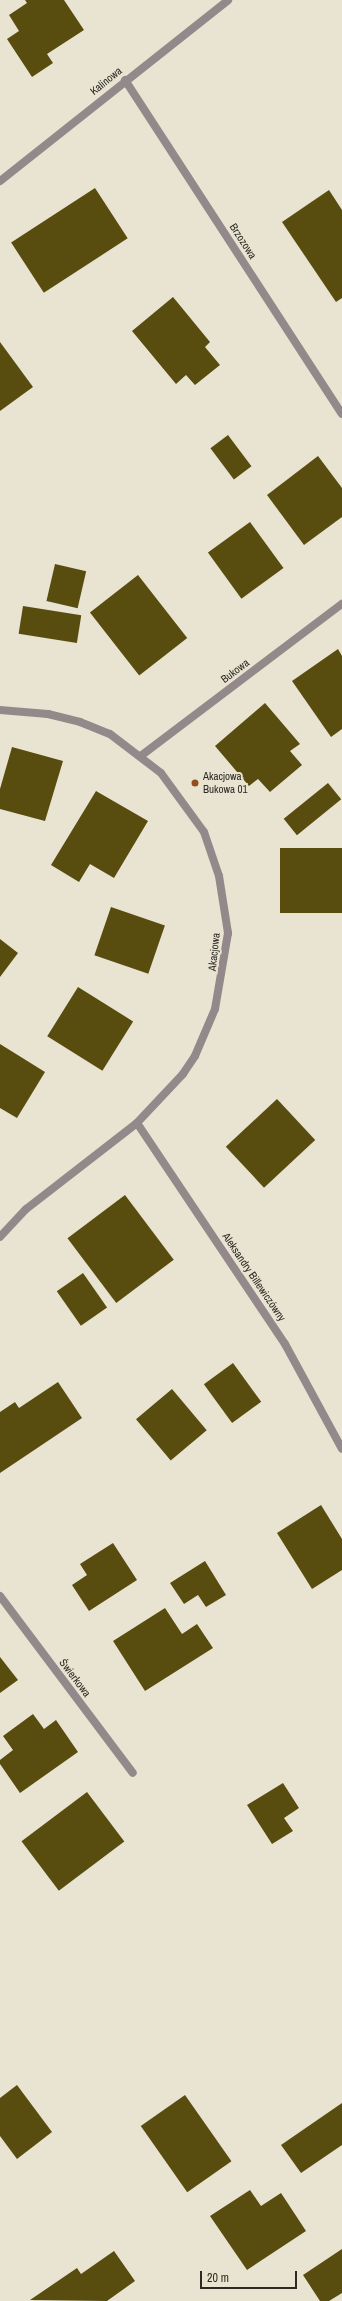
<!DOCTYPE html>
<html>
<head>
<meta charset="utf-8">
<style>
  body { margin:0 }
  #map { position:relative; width:342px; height:2301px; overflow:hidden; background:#e9e4d2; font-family:"Archivo Narrow",sans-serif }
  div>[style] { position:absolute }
  .building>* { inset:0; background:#594c0f; transform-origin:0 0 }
  .minor>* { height:8px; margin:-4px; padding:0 4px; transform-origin:4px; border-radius:4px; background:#93898a }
  .dots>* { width:11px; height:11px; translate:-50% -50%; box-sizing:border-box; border:2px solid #e9e4d2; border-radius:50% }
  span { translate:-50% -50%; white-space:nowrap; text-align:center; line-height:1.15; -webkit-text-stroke:4px #e9e4d2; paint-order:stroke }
  .street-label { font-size:11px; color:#2c2a23 }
  .poi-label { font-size:11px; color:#2c2a23 }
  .left { translate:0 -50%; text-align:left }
  .scale { position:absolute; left:200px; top:2271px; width:97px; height:18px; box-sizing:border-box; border:2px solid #2c2a23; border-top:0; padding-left:5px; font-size:12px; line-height:14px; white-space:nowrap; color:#2c2a23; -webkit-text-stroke:3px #e9e4d2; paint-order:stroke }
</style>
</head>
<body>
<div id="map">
  <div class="building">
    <i style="clip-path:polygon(25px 0,64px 0,84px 30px,47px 54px,53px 63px,32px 77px,7px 39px,19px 31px,9px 15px,27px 3px)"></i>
    <i style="left:95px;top:188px;width:60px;height:100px;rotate:57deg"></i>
    <i style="clip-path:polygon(329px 190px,342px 210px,342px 298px,336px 302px,282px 222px)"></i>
    <i style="clip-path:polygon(173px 297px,210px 342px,205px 347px,220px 365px,195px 385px,186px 375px,176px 384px,132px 331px)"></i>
    <i style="clip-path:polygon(0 342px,33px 387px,0 411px)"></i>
    <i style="left:228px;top:435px;width:39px;height:22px;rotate:53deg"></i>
    <i style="clip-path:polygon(318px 456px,342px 488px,342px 517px,304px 545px,267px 495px)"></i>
    <i style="left:250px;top:522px;width:57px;height:52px;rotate:54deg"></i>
    <i style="left:55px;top:564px;width:32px;height:38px;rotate:13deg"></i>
    <i style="left:138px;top:575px;width:80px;height:61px;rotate:52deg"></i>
    <i style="left:23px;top:606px;width:59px;height:28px;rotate:9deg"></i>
    <i style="clip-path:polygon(338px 649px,342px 656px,342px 729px,331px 737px,292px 681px)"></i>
    <i style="clip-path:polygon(265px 703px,300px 744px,290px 751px,302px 765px,270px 792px,258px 779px,249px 786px,215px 746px)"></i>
    <i style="clip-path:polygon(12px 747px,63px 761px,45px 821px,0 809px,0 789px)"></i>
    <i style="left:328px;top:783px;width:21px;height:57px;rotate:51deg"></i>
    <i style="clip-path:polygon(96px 791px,148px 821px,114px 878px,90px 864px,79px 882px,51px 865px)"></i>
    <i style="left:342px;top:848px;width:65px;height:62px;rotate:90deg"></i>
    <i style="left:111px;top:907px;width:57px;height:51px;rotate:19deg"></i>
    <i style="clip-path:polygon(0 939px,18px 953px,0 977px)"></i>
    <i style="left:78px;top:987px;width:65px;height:58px;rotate:32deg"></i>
    <i style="clip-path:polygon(0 1044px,45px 1072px,17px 1118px,0 1108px)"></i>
    <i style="left:277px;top:1099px;width:56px;height:70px;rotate:47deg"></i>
    <i style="left:125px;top:1195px;width:81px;height:72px;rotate:53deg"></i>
    <i style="left:83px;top:1273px;width:42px;height:32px;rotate:55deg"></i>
    <i style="left:233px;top:1363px;width:48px;height:36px;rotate:54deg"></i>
    <i style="clip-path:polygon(58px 1382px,82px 1418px,0 1473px,0 1412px,15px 1402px,19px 1408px)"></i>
    <i style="left:172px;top:1389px;width:54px;height:47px;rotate:50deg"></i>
    <i style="clip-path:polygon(321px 1505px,342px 1539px,342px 1570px,312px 1589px,277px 1533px)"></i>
    <i style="clip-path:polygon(113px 1543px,137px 1580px,89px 1611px,72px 1585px,87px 1575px,80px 1564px)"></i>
    <i style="clip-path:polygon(205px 1561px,226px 1595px,206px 1607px,198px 1595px,184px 1604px,170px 1583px)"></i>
    <i style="clip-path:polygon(165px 1608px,182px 1634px,197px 1624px,213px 1648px,145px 1691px,113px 1641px)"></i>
    <i style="clip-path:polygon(0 1657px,18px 1680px,0 1693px)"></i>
    <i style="clip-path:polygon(33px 1714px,44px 1729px,56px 1720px,78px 1752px,20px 1793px,0 1764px,0 1760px,13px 1750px,3px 1736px)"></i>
    <i style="clip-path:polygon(283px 1783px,299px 1808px,284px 1818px,293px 1831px,272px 1844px,247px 1805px)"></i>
    <i style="left:87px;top:1792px;width:62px;height:82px;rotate:53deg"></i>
    <i style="clip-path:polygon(17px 2085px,52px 2132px,17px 2159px,0 2136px,0 2098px)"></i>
    <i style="left:185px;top:2095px;width:81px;height:54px;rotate:55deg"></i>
    <i style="clip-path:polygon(342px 2103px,342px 2145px,301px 2173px,281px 2145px)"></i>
    <i style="clip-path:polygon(250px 2190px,261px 2206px,281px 2193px,306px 2231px,247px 2270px,210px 2216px)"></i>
    <i style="clip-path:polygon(342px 2249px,342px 2293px,329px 2301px,320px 2301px,303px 2275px)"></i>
    <i style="clip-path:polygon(114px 2251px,135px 2281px,107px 2301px,30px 2300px,77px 2268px,81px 2274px)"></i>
  </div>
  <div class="minor">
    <i style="left:125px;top:80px;width:398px;rotate:57deg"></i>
    <i style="left:0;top:181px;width:291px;rotate:-38.4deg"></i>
    <i style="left:0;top:710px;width:48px;rotate:4.8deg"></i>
    <i style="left:48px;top:714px;width:33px;rotate:14deg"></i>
    <i style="left:80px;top:722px;width:32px;rotate:22deg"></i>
    <i style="left:110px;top:734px;width:64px;rotate:37.4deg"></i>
    <i style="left:161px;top:773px;width:73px;rotate:53.9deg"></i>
    <i style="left:204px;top:832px;width:46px;rotate:71.2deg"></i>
    <i style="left:219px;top:876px;width:58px;rotate:81deg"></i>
    <i style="left:228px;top:933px;width:77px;rotate:99.7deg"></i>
    <i style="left:215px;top:1009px;width:51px;rotate:113.1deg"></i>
    <i style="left:195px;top:1056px;width:22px;rotate:124deg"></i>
    <i style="left:183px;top:1074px;width:67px;rotate:133.2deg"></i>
    <i style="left:137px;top:1123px;width:140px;rotate:142.2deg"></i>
    <i style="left:26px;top:1209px;width:38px;rotate:133deg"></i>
    <i style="left:142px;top:755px;width:251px;rotate:-37.1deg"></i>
    <i style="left:137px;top:1123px;width:266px;rotate:56.2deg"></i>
    <i style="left:285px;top:1344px;width:119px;rotate:61.5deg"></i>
    <i style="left:0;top:1596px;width:221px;rotate:53.1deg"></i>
  </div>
  <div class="dots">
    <i style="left:195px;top:783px;background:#904f1b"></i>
  </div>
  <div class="street-label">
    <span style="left:106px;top:81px;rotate:-39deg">Kalinowa</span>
    <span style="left:243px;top:241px;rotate:57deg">Brzozowa</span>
    <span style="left:235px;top:671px;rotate:-37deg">Bukowa</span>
    <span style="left:214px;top:952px;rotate:-84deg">Akacjowa</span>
    <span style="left:254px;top:1277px;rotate:56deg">Aleksandry Billewiczówny</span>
    <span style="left:75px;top:1678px;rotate:53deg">Świerkowa</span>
  </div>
  <div class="poi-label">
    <span class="left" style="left:203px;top:783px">Akacjowa<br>Bukowa 01</span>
  </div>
  <div class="scale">20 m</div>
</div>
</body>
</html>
